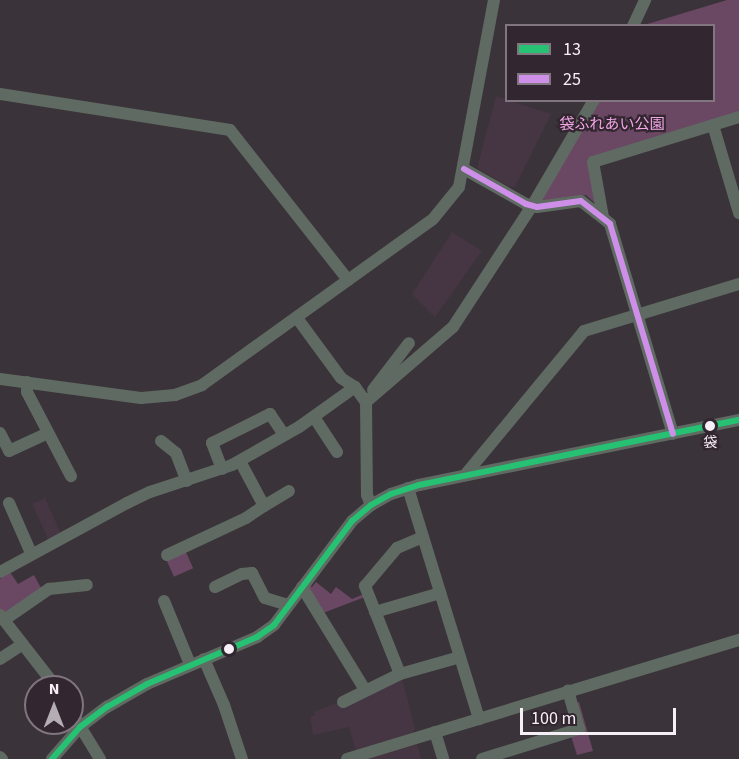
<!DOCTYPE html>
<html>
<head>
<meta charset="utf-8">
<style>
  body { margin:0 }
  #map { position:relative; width:739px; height:759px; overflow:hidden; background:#3a3339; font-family:"Source Sans 3","Noto Sans JP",sans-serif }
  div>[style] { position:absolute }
  .built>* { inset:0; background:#463643; transform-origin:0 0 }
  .green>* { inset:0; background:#6a4763; transform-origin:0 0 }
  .minor>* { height:12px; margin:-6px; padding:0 6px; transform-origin:6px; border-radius:6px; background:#5f6a62 }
  .bus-1>* { height:6px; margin:-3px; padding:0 3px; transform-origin:3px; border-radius:3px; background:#26c172 }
  .bus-2>* { height:6px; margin:-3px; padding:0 3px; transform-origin:3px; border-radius:3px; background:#ce8fe9 }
  .dots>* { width:16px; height:16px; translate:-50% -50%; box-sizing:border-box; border:3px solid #322630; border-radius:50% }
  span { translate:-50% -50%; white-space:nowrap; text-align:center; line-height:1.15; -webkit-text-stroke:4.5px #322630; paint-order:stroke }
  .bus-label { font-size:14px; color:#f7eff6 }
  .park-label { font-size:15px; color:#f3a6e6 }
  .legend { position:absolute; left:505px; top:24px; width:210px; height:78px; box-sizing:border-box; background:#322630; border:2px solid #81767f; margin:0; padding:8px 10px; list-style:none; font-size:18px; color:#f7eff6 }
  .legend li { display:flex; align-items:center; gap:12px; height:30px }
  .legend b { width:30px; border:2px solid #81767f }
  .north { position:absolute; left:24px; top:675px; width:60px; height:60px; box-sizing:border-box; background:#322630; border:2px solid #81767f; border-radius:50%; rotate:0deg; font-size:16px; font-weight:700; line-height:24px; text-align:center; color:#f7eff6 }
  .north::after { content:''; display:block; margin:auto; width:21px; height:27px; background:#b5adb4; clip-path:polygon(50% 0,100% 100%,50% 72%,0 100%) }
  .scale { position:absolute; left:520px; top:708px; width:156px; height:27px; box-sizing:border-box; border:3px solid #f7eff6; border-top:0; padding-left:8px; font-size:18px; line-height:21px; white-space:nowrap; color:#f7eff6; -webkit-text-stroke:4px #322630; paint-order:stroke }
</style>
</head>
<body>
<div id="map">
  <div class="built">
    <i style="clip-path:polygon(496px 96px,551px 114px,515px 187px,508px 186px,477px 168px)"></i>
    <i style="clip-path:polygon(452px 232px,482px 251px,435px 317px,412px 294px)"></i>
    <i style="left:45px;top:498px;width:39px;height:14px;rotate:66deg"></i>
    <i style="clip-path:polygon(402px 678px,415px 729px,412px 734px,356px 751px,349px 727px,313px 735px,310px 717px,315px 715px,314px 712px)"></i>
    <i style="clip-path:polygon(417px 744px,421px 759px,360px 759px,415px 745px)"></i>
  </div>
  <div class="green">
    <i style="clip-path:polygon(727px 0,739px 0,739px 114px,587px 159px,599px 201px,597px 205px,586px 195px,538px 202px,597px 101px,714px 100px,714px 26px,644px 25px)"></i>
    <i style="left:185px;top:550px;width:20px;height:21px;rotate:66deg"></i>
    <i style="clip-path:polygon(10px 572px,18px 584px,34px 575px,42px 590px,3px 615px,0 610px,0 579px)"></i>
    <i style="clip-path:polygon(316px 582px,331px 594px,336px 587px,352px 599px,364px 594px,365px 597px,323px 613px,309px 591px,309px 585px,312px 587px)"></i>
    <i style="clip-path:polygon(579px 702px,593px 751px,577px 755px,571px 736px,584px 732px,575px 703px)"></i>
  </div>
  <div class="minor">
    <i style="left:633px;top:26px;width:29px;rotate:-65deg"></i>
    <i style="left:0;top:94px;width:233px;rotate:8.9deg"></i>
    <i style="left:230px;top:130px;width:191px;rotate:51.8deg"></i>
    <i style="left:713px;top:125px;width:92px;rotate:73.5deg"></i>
    <i style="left:464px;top:169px;width:71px;rotate:29.4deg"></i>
    <i style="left:526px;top:204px;width:11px;rotate:15deg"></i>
    <i style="left:537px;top:207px;width:44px;rotate:-7.8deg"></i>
    <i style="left:581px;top:201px;width:37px;rotate:38deg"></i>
    <i style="left:610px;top:224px;width:219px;rotate:73.3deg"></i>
    <i style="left:603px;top:217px;width:56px;rotate:-100.3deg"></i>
    <i style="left:593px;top:162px;width:153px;rotate:-17.1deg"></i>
    <i style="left:297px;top:318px;width:74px;rotate:53.7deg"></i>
    <i style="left:341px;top:378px;width:17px;rotate:33deg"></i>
    <i style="left:355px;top:387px;width:19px;rotate:54deg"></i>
    <i style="left:366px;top:402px;width:93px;rotate:89.4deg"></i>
    <i style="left:367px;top:495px;width:11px;rotate:68deg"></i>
    <i style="left:0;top:379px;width:142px;rotate:7.7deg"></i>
    <i style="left:141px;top:398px;width:34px;rotate:-5deg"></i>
    <i style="left:175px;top:395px;width:29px;rotate:-20deg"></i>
    <i style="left:202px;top:385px;width:284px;rotate:-35.7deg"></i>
    <i style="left:433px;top:219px;width:41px;rotate:-50.9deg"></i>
    <i style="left:459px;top:187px;width:190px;rotate:-79.4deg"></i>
    <i style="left:27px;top:382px;width:10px;rotate:90deg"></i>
    <i style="left:27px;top:392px;width:95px;rotate:62.4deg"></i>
    <i style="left:373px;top:390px;width:59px;rotate:-52.5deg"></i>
    <i style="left:366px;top:402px;width:115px;rotate:-40.8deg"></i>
    <i style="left:453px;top:327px;width:145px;rotate:-56.9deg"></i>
    <i style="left:532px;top:206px;width:123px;rotate:-59.7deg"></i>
    <i style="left:314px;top:417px;width:42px;rotate:56.7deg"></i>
    <i style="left:0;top:433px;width:20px;rotate:63deg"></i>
    <i style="left:9px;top:451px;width:43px;rotate:-24.8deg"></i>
    <i style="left:161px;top:441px;width:19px;rotate:39deg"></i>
    <i style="left:176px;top:453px;width:30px;rotate:69deg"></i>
    <i style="left:222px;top:469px;width:28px;rotate:-111deg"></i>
    <i style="left:212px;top:443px;width:65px;rotate:-26.6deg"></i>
    <i style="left:270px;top:414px;width:25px;rotate:56deg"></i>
    <i style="left:465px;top:475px;width:187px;rotate:-50.4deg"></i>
    <i style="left:584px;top:331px;width:162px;rotate:-16.9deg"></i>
    <i style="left:408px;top:488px;width:242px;rotate:72.9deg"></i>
    <i style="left:9px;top:503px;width:55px;rotate:66.3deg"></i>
    <i style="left:264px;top:506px;width:29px;rotate:-31deg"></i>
    <i style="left:167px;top:555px;width:87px;rotate:-25.1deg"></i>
    <i style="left:246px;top:518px;width:22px;rotate:-34deg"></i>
    <i style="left:264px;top:506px;width:51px;rotate:-118.1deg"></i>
    <i style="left:0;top:572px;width:145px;rotate:-28.5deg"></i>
    <i style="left:127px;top:503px;width:25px;rotate:-26deg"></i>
    <i style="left:150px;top:492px;width:86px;rotate:-18.2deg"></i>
    <i style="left:232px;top:465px;width:77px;rotate:-29.6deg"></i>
    <i style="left:299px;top:427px;width:69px;rotate:-35.5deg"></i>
    <i style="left:215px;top:587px;width:30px;rotate:-26deg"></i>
    <i style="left:242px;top:574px;width:10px;rotate:-6deg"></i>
    <i style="left:252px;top:573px;width:28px;rotate:63deg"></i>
    <i style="left:265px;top:598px;width:24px;rotate:17deg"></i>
    <i style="left:302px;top:587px;width:121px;rotate:58.5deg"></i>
    <i style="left:164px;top:601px;width:68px;rotate:67.6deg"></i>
    <i style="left:375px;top:612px;width:68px;rotate:-16.3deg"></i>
    <i style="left:0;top:615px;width:91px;rotate:52.1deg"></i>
    <i style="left:4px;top:620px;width:55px;rotate:-34.6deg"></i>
    <i style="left:49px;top:589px;width:38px;rotate:-6deg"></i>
    <i style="left:0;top:659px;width:27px;rotate:-33deg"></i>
    <i style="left:204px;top:659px;width:50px;rotate:66.5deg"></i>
    <i style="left:224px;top:705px;width:57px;rotate:71.6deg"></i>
    <i style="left:400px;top:674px;width:95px;rotate:-111.7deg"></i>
    <i style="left:365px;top:586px;width:50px;rotate:-49.9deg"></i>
    <i style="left:397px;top:548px;width:28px;rotate:-23deg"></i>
    <i style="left:343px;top:702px;width:64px;rotate:-26.2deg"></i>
    <i style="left:400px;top:674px;width:62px;rotate:-15.8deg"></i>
    <i style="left:72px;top:713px;width:54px;rotate:58.7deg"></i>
    <i style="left:435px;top:732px;width:28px;rotate:73deg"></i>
    <i style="left:0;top:757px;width:3px;rotate:45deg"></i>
    <i style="left:52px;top:759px;width:43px;rotate:-48.8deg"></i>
    <i style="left:80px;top:727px;width:34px;rotate:-37deg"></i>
    <i style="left:107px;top:707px;width:46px;rotate:-29.9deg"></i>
    <i style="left:147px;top:684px;width:120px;rotate:-23.1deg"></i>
    <i style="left:257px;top:637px;width:21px;rotate:-35deg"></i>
    <i style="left:274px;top:625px;width:130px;rotate:-53.1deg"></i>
    <i style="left:352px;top:521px;width:25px;rotate:-40deg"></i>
    <i style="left:371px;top:505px;width:23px;rotate:-29deg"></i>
    <i style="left:391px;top:494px;width:29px;rotate:-18deg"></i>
    <i style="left:419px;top:485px;width:327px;rotate:-11.5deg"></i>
    <i style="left:347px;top:759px;width:410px;rotate:-16.9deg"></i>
    <i style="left:482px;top:759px;width:102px;rotate:-17.2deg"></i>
    <i style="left:579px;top:729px;width:40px;rotate:-106deg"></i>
  </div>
  <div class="bus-1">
    <i style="left:52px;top:759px;width:43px;rotate:-48.8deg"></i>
    <i style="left:80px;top:727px;width:34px;rotate:-37deg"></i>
    <i style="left:107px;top:707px;width:46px;rotate:-29.9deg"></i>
    <i style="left:147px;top:684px;width:120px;rotate:-23.1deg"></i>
    <i style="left:257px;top:637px;width:21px;rotate:-35deg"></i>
    <i style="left:274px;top:625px;width:130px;rotate:-53.1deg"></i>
    <i style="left:352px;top:521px;width:25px;rotate:-40deg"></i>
    <i style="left:371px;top:505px;width:23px;rotate:-29deg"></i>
    <i style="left:391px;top:494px;width:29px;rotate:-18deg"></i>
    <i style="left:419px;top:485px;width:327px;rotate:-11.5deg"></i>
  </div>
  <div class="bus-2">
    <i style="left:464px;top:169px;width:71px;rotate:29.4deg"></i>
    <i style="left:526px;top:204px;width:11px;rotate:15deg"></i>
    <i style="left:537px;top:207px;width:44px;rotate:-7.8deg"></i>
    <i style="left:581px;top:201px;width:37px;rotate:38deg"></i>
    <i style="left:610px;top:224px;width:219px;rotate:73.3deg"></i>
  </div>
  <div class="dots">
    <i style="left:710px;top:426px;background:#f7eff6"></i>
    <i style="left:229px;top:649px;background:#f7eff6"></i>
  </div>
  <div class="bus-label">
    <span style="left:710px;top:443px">袋</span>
  </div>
  <div class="park-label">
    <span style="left:612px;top:125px">袋ふれあい公園</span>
  </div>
  <ul class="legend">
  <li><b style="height:8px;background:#26c172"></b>13</li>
  <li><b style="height:8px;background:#ce8fe9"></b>25</li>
  </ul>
  <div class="north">N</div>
  <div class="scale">100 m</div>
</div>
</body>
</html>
